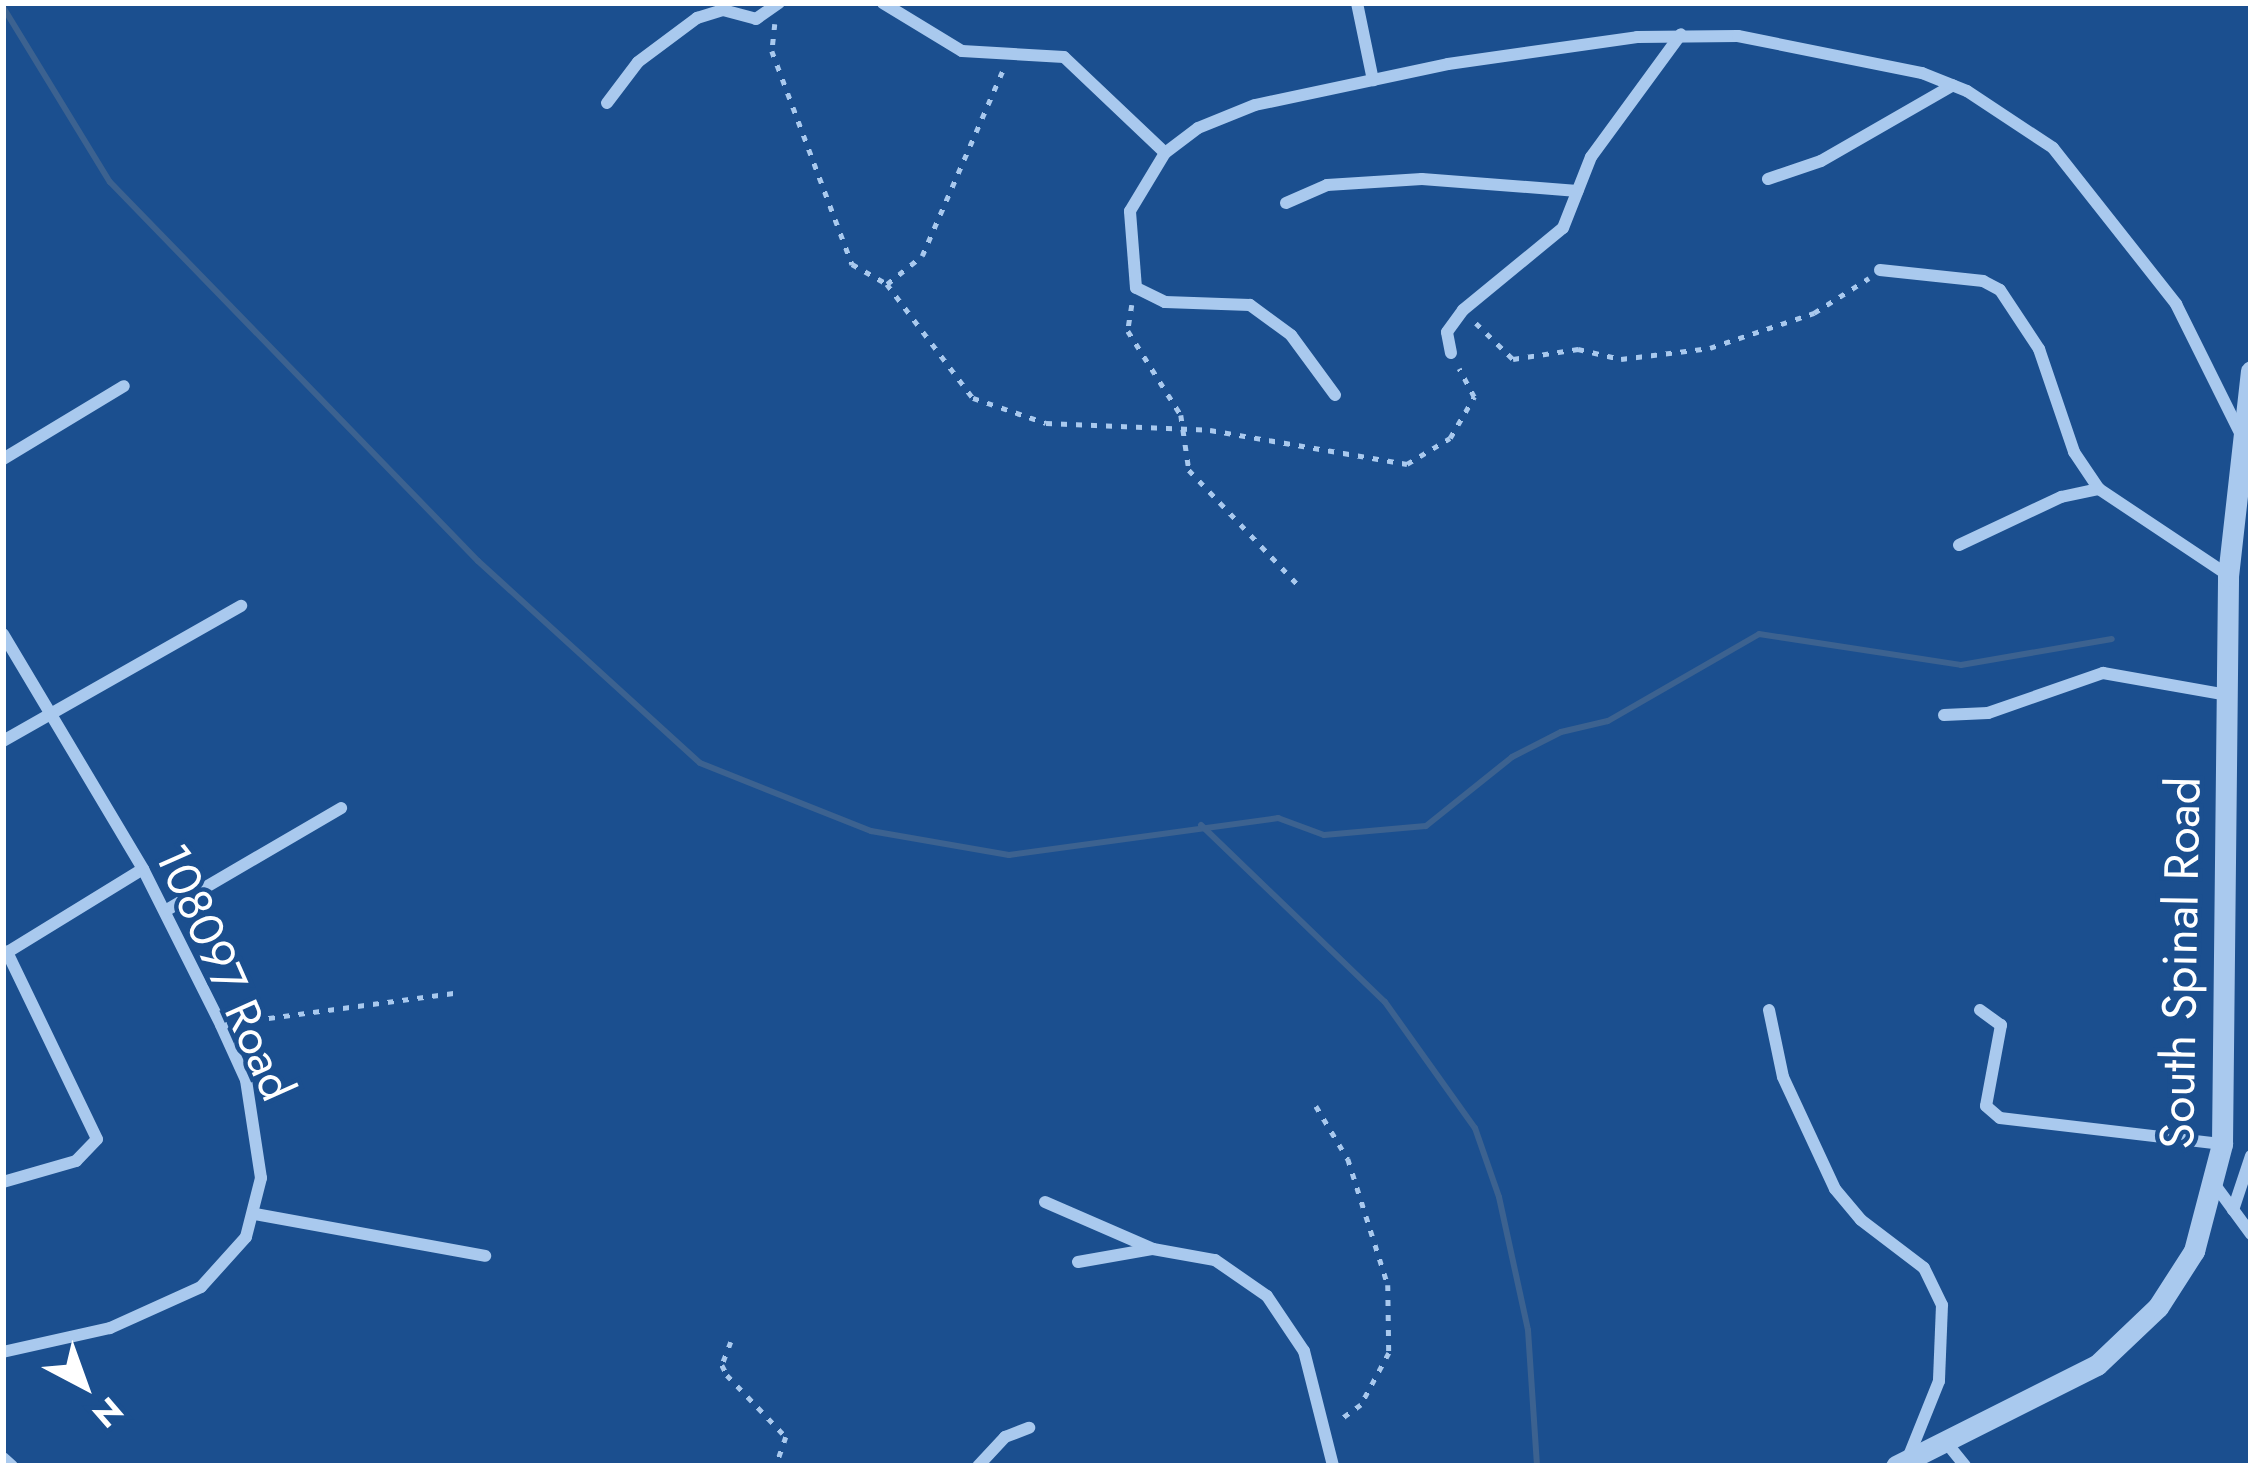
<!DOCTYPE html>
<html>
<head>
<meta charset="utf-8">
<style>
  body { margin:0 }
  #map { position:relative; width:2254px; height:1469px; overflow:hidden; background:#1b4f8f; font-family:Jost,sans-serif }
  div>[style] { position:absolute }
  .stream>* { height:6px; margin:-3px; padding:0 3px; transform-origin:3px; border-radius:3px; background:#3c6290 }
  .path>* { height:4.5px; margin-top:-2.25px; transform-origin:0; background:repeating-linear-gradient(90deg,#a9c9ee 0 6px,transparent 0 15px) }
  .minor>* { height:12px; margin:-6px; padding:0 6px; transform-origin:6px; border-radius:6px; background:#a9c9ee }
  .tertiary>* { height:21px; margin:-10.5px; padding:0 10.5px; transform-origin:10.5px; border-radius:10.5px; background:#a9c9ee }
  span { translate:-50% -50%; white-space:nowrap; text-align:center; line-height:1.15; -webkit-text-stroke:9px #1b4f8f; paint-order:stroke }
  .street-label { font-size:48px; color:#fff }
  .frame { position:absolute; inset:0; border:6px solid #fff; pointer-events:none }
  .north { position:absolute; left:24px; top:1325px; width:120px; height:120px; -webkit-text-stroke:9px #1b4f8f; paint-order:stroke; rotate:139deg; font-size:33px; font-weight:700; line-height:48px; text-align:center; color:#fff }
  .north::after { content:''; display:block; margin:auto; width:42px; height:54px; background:#fff; clip-path:polygon(50% 0,100% 100%,50% 72%,0 100%) }
</style>
</head>
<body>
<div id="map">
  <div class="stream">
    <i style="left:3px;top:7px;width:205px;rotate:58.6deg"></i>
    <i style="left:110px;top:182px;width:528px;rotate:45.84deg"></i>
    <i style="left:478px;top:561px;width:300px;rotate:42.3deg"></i>
    <i style="left:700px;top:763px;width:184px;rotate:21.7deg"></i>
    <i style="left:871px;top:831px;width:140px;rotate:9.9deg"></i>
    <i style="left:1009px;top:855px;width:272px;rotate:-7.8deg"></i>
    <i style="left:1278px;top:818px;width:49px;rotate:20.3deg"></i>
    <i style="left:1324px;top:835px;width:102px;rotate:-5deg"></i>
    <i style="left:1426px;top:826px;width:110px;rotate:-38.7deg"></i>
    <i style="left:1512px;top:757px;width:55px;rotate:-27deg"></i>
    <i style="left:1561px;top:732px;width:48px;rotate:-13.2deg"></i>
    <i style="left:1608px;top:721px;width:174px;rotate:-29.9deg"></i>
    <i style="left:1759px;top:634px;width:204px;rotate:8.7deg"></i>
    <i style="left:1961px;top:665px;width:153px;rotate:-9.8deg"></i>
    <i style="left:1201px;top:825px;width:255px;rotate:43.9deg"></i>
    <i style="left:1385px;top:1002px;width:155px;rotate:54.5deg"></i>
    <i style="left:1475px;top:1128px;width:73px;rotate:70.8deg"></i>
    <i style="left:1499px;top:1197px;width:136px;rotate:77.7deg"></i>
    <i style="left:1528px;top:1330px;width:136px;rotate:86.2deg"></i>
  </div>
  <div class="path">
    <i style="left:775px;top:24px;width:27px;rotate:96deg"></i>
    <i style="left:772px;top:51px;width:228px;rotate:69.4deg"></i>
    <i style="left:852px;top:264px;width:40px;rotate:29.7deg"></i>
    <i style="left:887px;top:284px;width:143px;rotate:53deg"></i>
    <i style="left:973px;top:398px;width:77px;rotate:18.9deg"></i>
    <i style="left:1046px;top:423px;width:164px;rotate:2.4deg"></i>
    <i style="left:1210px;top:430px;width:200px;rotate:9.8deg"></i>
    <i style="left:1407px;top:464px;width:50px;rotate:-31.2deg"></i>
    <i style="left:1450px;top:438px;width:48px;rotate:-59.7deg"></i>
    <i style="left:1474px;top:397px;width:32px;rotate:-118deg"></i>
    <i style="left:887px;top:284px;width:45px;rotate:-38.7deg"></i>
    <i style="left:922px;top:256px;width:201px;rotate:-66.5deg"></i>
    <i style="left:1132px;top:305px;width:26px;rotate:99deg"></i>
    <i style="left:1128px;top:331px;width:99px;rotate:57.8deg"></i>
    <i style="left:1181px;top:415px;width:56px;rotate:81.7deg"></i>
    <i style="left:1189px;top:470px;width:157px;rotate:46.5deg"></i>
    <i style="left:1476px;top:323px;width:52px;rotate:44.2deg"></i>
    <i style="left:1513px;top:359px;width:66px;rotate:-8.7deg"></i>
    <i style="left:1578px;top:349px;width:44px;rotate:13.1deg"></i>
    <i style="left:1621px;top:359px;width:90px;rotate:-7deg"></i>
    <i style="left:1710px;top:348px;width:110px;rotate:-18.6deg"></i>
    <i style="left:1814px;top:313px;width:65px;rotate:-32.5deg"></i>
    <i style="left:239px;top:1022px;width:224px;rotate:-7.7deg"></i>
    <i style="left:1316px;top:1106px;width:62px;rotate:58.9deg"></i>
    <i style="left:1348px;top:1159px;width:132px;rotate:72.4deg"></i>
    <i style="left:1388px;top:1285px;width:68px;rotate:89.2deg"></i>
    <i style="left:1389px;top:1353px;width:59px;rotate:118.3deg"></i>
    <i style="left:1361px;top:1405px;width:26px;rotate:144deg"></i>
    <i style="left:731px;top:1342px;width:25px;rotate:111deg"></i>
    <i style="left:722px;top:1365px;width:11px;rotate:63deg"></i>
    <i style="left:727px;top:1375px;width:86px;rotate:46.4deg"></i>
    <i style="left:786px;top:1437px;width:31px;rotate:109deg"></i>
  </div>
  <div class="minor">
    <i style="left:883px;top:3px;width:92px;rotate:31.3deg"></i>
    <i style="left:962px;top:51px;width:102px;rotate:3.4deg"></i>
    <i style="left:1064px;top:57px;width:139px;rotate:43.5deg"></i>
    <i style="left:1357px;top:3px;width:79px;rotate:78.3deg"></i>
    <i style="left:607px;top:103px;width:51px;rotate:-52.9deg"></i>
    <i style="left:638px;top:62px;width:74px;rotate:-36.7deg"></i>
    <i style="left:697px;top:18px;width:27px;rotate:-17deg"></i>
    <i style="left:723px;top:10px;width:34px;rotate:15deg"></i>
    <i style="left:756px;top:19px;width:28px;rotate:-35deg"></i>
    <i style="left:1768px;top:179px;width:56px;rotate:-18.8deg"></i>
    <i style="left:1821px;top:161px;width:152px;rotate:-29.9deg"></i>
    <i style="left:1286px;top:203px;width:45px;rotate:-23.7deg"></i>
    <i style="left:1327px;top:185px;width:95px;rotate:-3.6deg"></i>
    <i style="left:1422px;top:179px;width:156px;rotate:4.4deg"></i>
    <i style="left:1880px;top:270px;width:104px;rotate:6.1deg"></i>
    <i style="left:1983px;top:281px;width:19px;rotate:28deg"></i>
    <i style="left:2000px;top:290px;width:71px;rotate:56.5deg"></i>
    <i style="left:2039px;top:349px;width:109px;rotate:71.2deg"></i>
    <i style="left:2074px;top:452px;width:45px;rotate:56deg"></i>
    <i style="left:2099px;top:489px;width:155px;rotate:33.7deg"></i>
    <i style="left:1451px;top:353px;width:21px;rotate:-101deg"></i>
    <i style="left:1447px;top:332px;width:27px;rotate:-54deg"></i>
    <i style="left:1463px;top:310px;width:129px;rotate:-39.4deg"></i>
    <i style="left:1563px;top:228px;width:76px;rotate:-68.5deg"></i>
    <i style="left:1591px;top:157px;width:152px;rotate:-53.8deg"></i>
    <i style="left:1335px;top:395px;width:74px;rotate:-126.3deg"></i>
    <i style="left:1291px;top:335px;width:51px;rotate:-143.8deg"></i>
    <i style="left:1250px;top:305px;width:85px;rotate:-178deg"></i>
    <i style="left:1165px;top:302px;width:32px;rotate:-154deg"></i>
    <i style="left:1136px;top:288px;width:77px;rotate:-94.5deg"></i>
    <i style="left:1130px;top:211px;width:68px;rotate:-58.9deg"></i>
    <i style="left:1165px;top:153px;width:41px;rotate:-37.1deg"></i>
    <i style="left:1198px;top:128px;width:61px;rotate:-22deg"></i>
    <i style="left:1255px;top:105px;width:197px;rotate:-12deg"></i>
    <i style="left:1448px;top:64px;width:191px;rotate:-8.1deg"></i>
    <i style="left:1637px;top:37px;width:101px;rotate:-0.6deg"></i>
    <i style="left:1738px;top:36px;width:188px;rotate:11.4deg"></i>
    <i style="left:1922px;top:73px;width:48px;rotate:21.8deg"></i>
    <i style="left:1967px;top:91px;width:103px;rotate:33.5deg"></i>
    <i style="left:2053px;top:148px;width:199px;rotate:51.7deg"></i>
    <i style="left:2176px;top:304px;width:142px;rotate:63.6deg"></i>
    <i style="left:3px;top:459px;width:141px;rotate:-31.1deg"></i>
    <i style="left:1959px;top:545px;width:113px;rotate:-25.2deg"></i>
    <i style="left:2061px;top:497px;width:39px;rotate:-12deg"></i>
    <i style="left:3px;top:634px;width:274px;rotate:59.2deg"></i>
    <i style="left:143px;top:869px;width:174px;rotate:63.4deg"></i>
    <i style="left:221px;top:1025px;width:60px;rotate:65.6deg"></i>
    <i style="left:246px;top:1080px;width:99px;rotate:81.3deg"></i>
    <i style="left:261px;top:1178px;width:61px;rotate:104.3deg"></i>
    <i style="left:246px;top:1237px;width:67px;rotate:132deg"></i>
    <i style="left:201px;top:1287px;width:100px;rotate:155.7deg"></i>
    <i style="left:110px;top:1328px;width:110px;rotate:167.4deg"></i>
    <i style="left:1944px;top:715px;width:44px;rotate:-2.6deg"></i>
    <i style="left:1988px;top:713px;width:122px;rotate:-19.2deg"></i>
    <i style="left:2103px;top:673px;width:127px;rotate:10deg"></i>
    <i style="left:3px;top:741px;width:274px;rotate:-29.6deg"></i>
    <i style="left:165px;top:911px;width:204px;rotate:-30.3deg"></i>
    <i style="left:3px;top:955px;width:164px;rotate:-31.6deg"></i>
    <i style="left:1769px;top:1010px;width:68px;rotate:78.2deg"></i>
    <i style="left:1783px;top:1077px;width:123px;rotate:65.1deg"></i>
    <i style="left:1835px;top:1189px;width:40px;rotate:50deg"></i>
    <i style="left:1861px;top:1220px;width:79px;rotate:37.3deg"></i>
    <i style="left:1924px;top:1268px;width:41px;rotate:64.1deg"></i>
    <i style="left:1942px;top:1305px;width:76px;rotate:92.3deg"></i>
    <i style="left:1939px;top:1381px;width:83px;rotate:111.9deg"></i>
    <i style="left:1980px;top:1010px;width:26px;rotate:36deg"></i>
    <i style="left:2001px;top:1025px;width:82px;rotate:100.5deg"></i>
    <i style="left:1986px;top:1106px;width:18px;rotate:41deg"></i>
    <i style="left:2000px;top:1118px;width:224px;rotate:6.7deg"></i>
    <i style="left:3px;top:1182px;width:76px;rotate:-16deg"></i>
    <i style="left:76px;top:1161px;width:30px;rotate:-46deg"></i>
    <i style="left:97px;top:1139px;width:208px;rotate:-115.7deg"></i>
    <i style="left:2215px;top:1185px;width:61px;rotate:53.7deg"></i>
    <i style="left:1045px;top:1202px;width:118px;rotate:23.5deg"></i>
    <i style="left:1153px;top:1249px;width:63px;rotate:10.1deg"></i>
    <i style="left:1215px;top:1260px;width:63px;rotate:34.7deg"></i>
    <i style="left:1267px;top:1296px;width:66px;rotate:56.1deg"></i>
    <i style="left:1304px;top:1351px;width:119px;rotate:75.8deg"></i>
    <i style="left:2233px;top:1210px;width:57px;rotate:-71.6deg"></i>
    <i style="left:255px;top:1214px;width:234px;rotate:10.3deg"></i>
    <i style="left:1078px;top:1262px;width:75px;rotate:-10deg"></i>
    <i style="left:1945px;top:1441px;width:32px;rotate:51deg"></i>
    <i style="left:3px;top:1458px;width:12px;rotate:42deg"></i>
    <i style="left:978px;top:1466px;width:40px;rotate:-47deg"></i>
    <i style="left:1005px;top:1437px;width:26px;rotate:-21deg"></i>
  </div>
  <div class="tertiary">
    <i style="left:1896px;top:1466px;width:225px;rotate:-26.7deg"></i>
    <i style="left:2097px;top:1365px;width:84px;rotate:-43.6deg"></i>
    <i style="left:2158px;top:1307px;width:67px;rotate:-57.3deg"></i>
    <i style="left:2194px;top:1251px;width:111px;rotate:-75.3deg"></i>
    <i style="left:2222px;top:1144px;width:568px;rotate:-89.39deg"></i>
    <i style="left:2228px;top:576px;width:206px;rotate:-83.6deg"></i>
  </div>
  <div class="street-label">
    <span style="left:2180px;top:963px;rotate:-89deg">South Spinal Road</span>
    <span style="left:225px;top:972px;rotate:66deg">108097 Road</span>
  </div>
  <div class="frame"></div>
  <div class="north">N</div>
</div>
</body>
</html>
